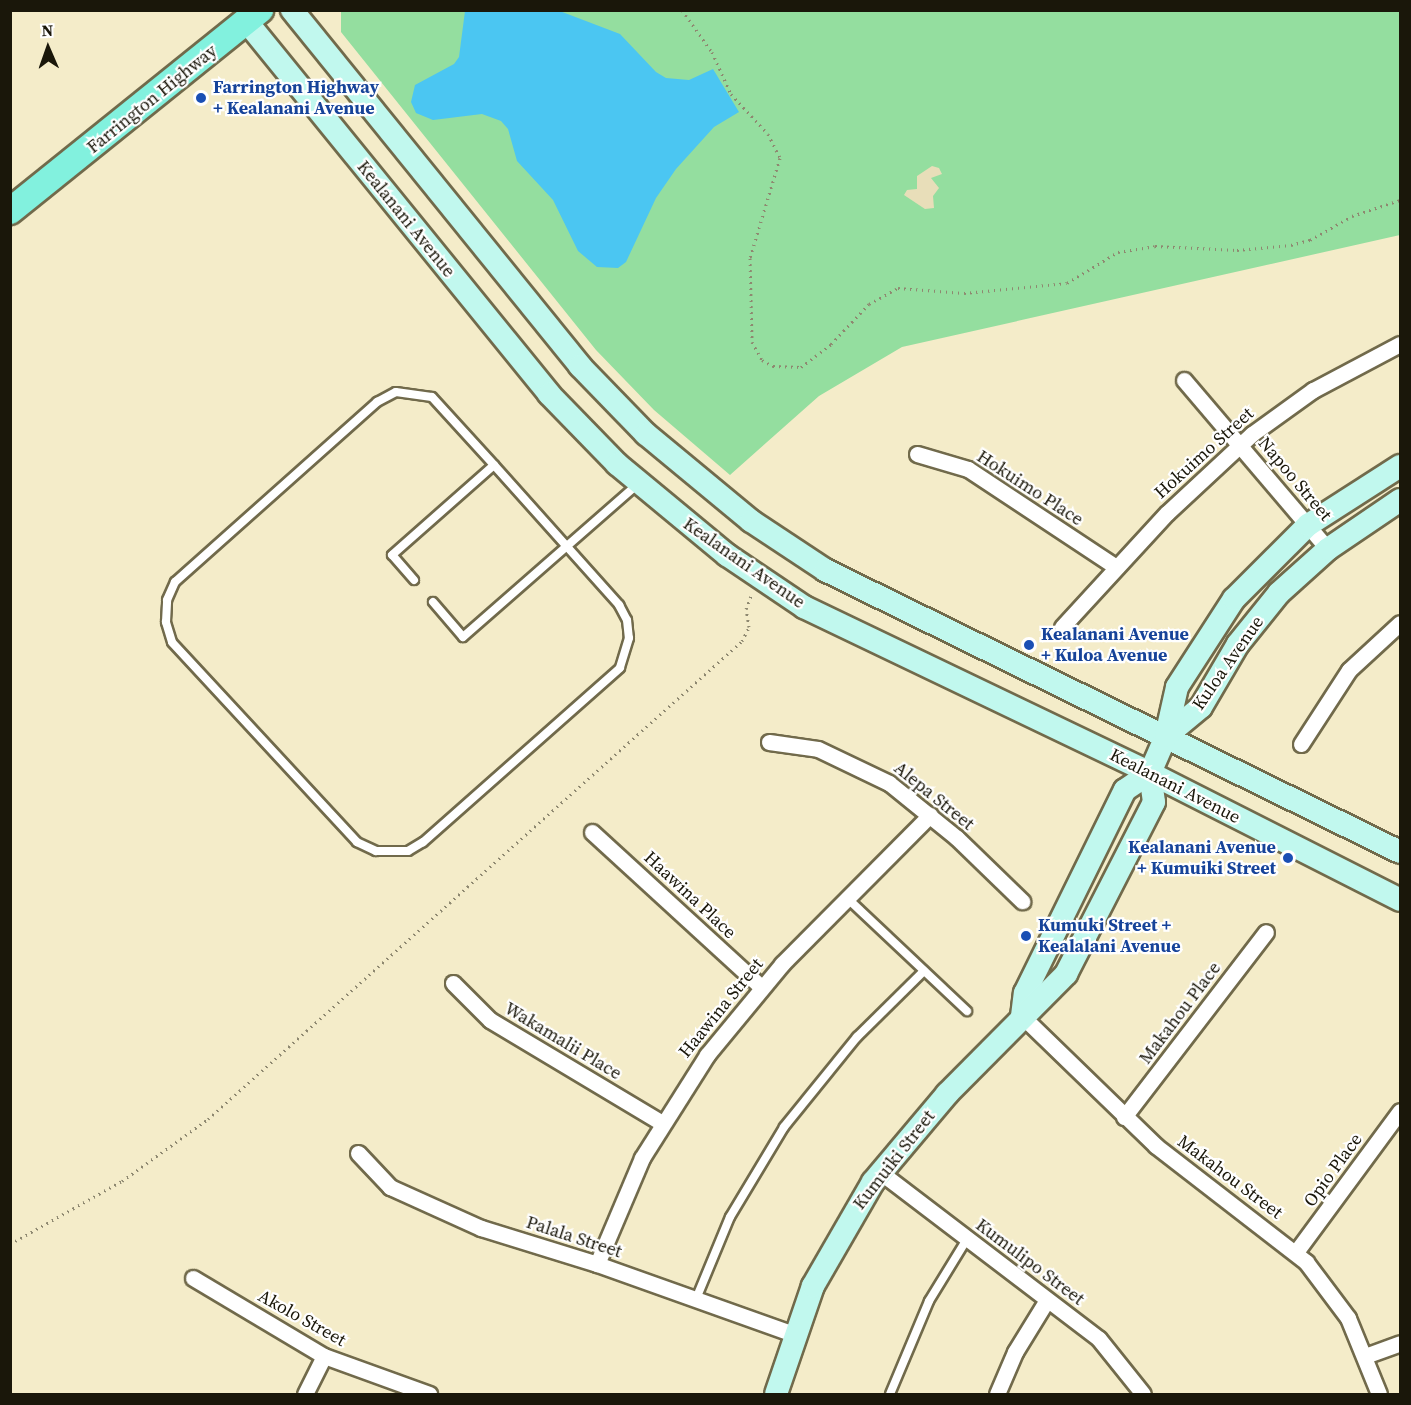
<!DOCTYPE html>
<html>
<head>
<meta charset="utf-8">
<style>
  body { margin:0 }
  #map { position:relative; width:1411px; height:1405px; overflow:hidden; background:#f4ecc9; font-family:"Source Serif 4",serif }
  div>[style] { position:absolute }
  .green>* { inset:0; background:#94de9f }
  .sand>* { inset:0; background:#e8deb9 }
  .water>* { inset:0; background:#4bc6f2 }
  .path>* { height:3px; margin-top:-1.5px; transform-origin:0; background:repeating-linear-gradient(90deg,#8e8870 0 1.5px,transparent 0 6px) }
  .roads { filter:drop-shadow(2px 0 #716a4b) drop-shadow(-2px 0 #716a4b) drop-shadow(0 2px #716a4b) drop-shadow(0 -2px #716a4b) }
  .lane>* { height:8px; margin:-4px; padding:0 4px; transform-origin:4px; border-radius:4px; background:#fff }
  .street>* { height:15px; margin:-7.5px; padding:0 7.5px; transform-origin:7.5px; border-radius:7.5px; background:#fff }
  .secondary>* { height:22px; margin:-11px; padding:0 11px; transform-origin:11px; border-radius:11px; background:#c1f8ee }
  .primary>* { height:26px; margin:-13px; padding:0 13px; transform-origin:13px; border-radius:13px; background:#82f1de }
  .dots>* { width:16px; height:16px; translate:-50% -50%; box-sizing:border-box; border:3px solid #fff; border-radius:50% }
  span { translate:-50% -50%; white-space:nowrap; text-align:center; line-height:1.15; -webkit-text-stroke:4.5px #fff; paint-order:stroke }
  .transit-label { font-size:18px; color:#164399; font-weight:700 }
  .left { translate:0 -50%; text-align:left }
  .right { translate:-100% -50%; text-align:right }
  .street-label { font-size:18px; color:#1a170a }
  .frame { position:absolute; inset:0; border:12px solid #1a170a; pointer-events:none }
  .north { position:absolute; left:18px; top:18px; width:60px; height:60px; -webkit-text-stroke:4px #fff; paint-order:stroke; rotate:358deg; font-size:16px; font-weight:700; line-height:24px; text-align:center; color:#1a170a }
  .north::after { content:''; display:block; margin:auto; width:21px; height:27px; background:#1a170a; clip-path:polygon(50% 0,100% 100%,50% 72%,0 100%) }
</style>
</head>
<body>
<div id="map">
  <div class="green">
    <i style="clip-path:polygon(341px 10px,1400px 11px,1400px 235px,902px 347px,819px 396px,730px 475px,654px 410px,596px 350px,341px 32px)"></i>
  </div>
  <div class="sand">
    <i style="clip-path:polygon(932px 166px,939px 168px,942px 174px,931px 178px,939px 188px,933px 196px,934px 208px,925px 209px,904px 195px,907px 190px,917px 189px,917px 176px)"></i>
  </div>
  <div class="water">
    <i style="clip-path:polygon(557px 10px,620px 34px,656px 72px,666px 78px,689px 80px,713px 69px,739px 112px,714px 127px,676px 169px,656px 198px,626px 262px,618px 268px,597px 267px,578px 251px,553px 200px,517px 161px,508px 129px,501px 121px,482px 114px,433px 120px,416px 113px,411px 102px,415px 85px,454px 64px,459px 57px,465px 11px)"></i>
  </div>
  <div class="path">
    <i style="left:682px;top:10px;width:52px;rotate:54.5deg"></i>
    <i style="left:712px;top:52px;width:46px;rotate:65.7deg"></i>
    <i style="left:731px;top:94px;width:54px;rotate:47.2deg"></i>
    <i style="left:768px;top:134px;width:27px;rotate:63deg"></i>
    <i style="left:780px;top:158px;width:104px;rotate:106.7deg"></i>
    <i style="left:750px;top:258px;width:84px;rotate:88.6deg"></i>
    <i style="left:752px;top:342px;width:21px;rotate:61deg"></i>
    <i style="left:762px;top:360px;width:13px;rotate:29deg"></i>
    <i style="left:773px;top:366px;width:28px;rotate:2deg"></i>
    <i style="left:801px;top:367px;width:38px;rotate:-37deg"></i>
    <i style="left:831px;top:344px;width:55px;rotate:-46.5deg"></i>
    <i style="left:869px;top:304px;width:33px;rotate:-29deg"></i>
    <i style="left:898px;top:288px;width:66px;rotate:4.3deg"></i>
    <i style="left:964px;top:293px;width:103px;rotate:-5.5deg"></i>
    <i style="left:1067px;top:283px;width:60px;rotate:-31.3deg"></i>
    <i style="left:1118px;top:252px;width:37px;rotate:-9deg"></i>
    <i style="left:1155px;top:246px;width:82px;rotate:2.8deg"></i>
    <i style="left:1237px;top:250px;width:54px;rotate:-5.3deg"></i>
    <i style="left:1291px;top:245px;width:20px;rotate:-15deg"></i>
    <i style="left:1310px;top:240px;width:48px;rotate:-29.7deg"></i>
    <i style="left:1352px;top:216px;width:51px;rotate:-18.4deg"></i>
    <i style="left:10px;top:1244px;width:129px;rotate:-29.4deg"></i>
    <i style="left:122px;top:1181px;width:106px;rotate:-35.8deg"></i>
    <i style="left:208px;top:1119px;width:717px;rotate:-41.83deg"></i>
    <i style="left:742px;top:641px;width:16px;rotate:-63deg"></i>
    <i style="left:749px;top:627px;width:18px;rotate:-99deg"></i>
    <i style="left:746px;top:609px;width:14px;rotate:-69deg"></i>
  </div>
  <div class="roads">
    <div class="lane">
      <i style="left:414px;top:580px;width:33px;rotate:-131deg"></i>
      <i style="left:392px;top:555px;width:136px;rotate:-41.4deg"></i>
      <i style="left:494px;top:465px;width:188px;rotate:48.2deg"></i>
      <i style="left:619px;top:605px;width:17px;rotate:62deg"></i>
      <i style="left:627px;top:620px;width:18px;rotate:84deg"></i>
      <i style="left:629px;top:638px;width:31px;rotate:107deg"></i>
      <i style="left:620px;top:668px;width:263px;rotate:138.5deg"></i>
      <i style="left:423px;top:842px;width:17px;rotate:149deg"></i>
      <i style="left:408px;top:851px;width:32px;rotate:180deg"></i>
      <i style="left:376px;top:851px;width:21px;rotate:-155deg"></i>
      <i style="left:357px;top:842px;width:272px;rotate:-132.8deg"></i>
      <i style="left:172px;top:642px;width:21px;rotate:-107deg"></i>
      <i style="left:166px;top:622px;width:22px;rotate:-87deg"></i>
      <i style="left:167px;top:600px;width:20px;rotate:-66deg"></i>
      <i style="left:175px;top:582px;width:271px;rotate:-41.7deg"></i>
      <i style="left:377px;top:402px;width:21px;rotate:-28deg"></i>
      <i style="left:396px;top:392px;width:36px;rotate:8deg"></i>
      <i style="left:432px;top:397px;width:92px;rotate:47.6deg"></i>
      <i style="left:433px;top:602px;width:46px;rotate:49.4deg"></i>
      <i style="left:463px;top:637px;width:232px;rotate:-41.2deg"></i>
      <i style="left:847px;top:898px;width:165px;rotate:43.3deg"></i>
      <i style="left:696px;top:1299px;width:89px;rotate:-67.5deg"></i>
      <i style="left:730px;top:1217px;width:105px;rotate:-59deg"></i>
      <i style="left:784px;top:1127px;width:116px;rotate:-51deg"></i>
      <i style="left:857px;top:1037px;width:94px;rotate:-44.6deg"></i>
      <i style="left:890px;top:1394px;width:101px;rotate:-67.2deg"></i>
      <i style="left:929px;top:1301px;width:73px;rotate:-58.5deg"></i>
    </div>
    <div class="street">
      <i style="left:1184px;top:380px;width:222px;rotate:49.6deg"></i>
      <i style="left:917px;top:454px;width:53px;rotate:16.4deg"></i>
      <i style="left:968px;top:469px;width:178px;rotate:33.5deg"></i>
      <i style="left:1062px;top:627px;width:155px;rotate:-47.4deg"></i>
      <i style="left:1167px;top:513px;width:116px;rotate:-42.9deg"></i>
      <i style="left:1252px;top:434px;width:75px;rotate:-35.8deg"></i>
      <i style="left:1313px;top:390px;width:98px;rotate:-27.9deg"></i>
      <i style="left:769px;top:742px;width:49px;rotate:8.1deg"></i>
      <i style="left:818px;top:749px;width:79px;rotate:25.6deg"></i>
      <i style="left:889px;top:783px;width:87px;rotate:39deg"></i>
      <i style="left:957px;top:838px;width:91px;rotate:44.1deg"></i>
      <i style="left:1301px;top:744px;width:88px;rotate:-57deg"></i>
      <i style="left:1349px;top:670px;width:69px;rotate:-42.7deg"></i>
      <i style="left:592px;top:832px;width:229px;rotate:42.5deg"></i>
      <i style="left:453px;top:983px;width:52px;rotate:45deg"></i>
      <i style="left:490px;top:1020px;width:200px;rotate:30.9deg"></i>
      <i style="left:1022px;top:1016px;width:187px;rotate:44.1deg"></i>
      <i style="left:1156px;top:1146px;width:190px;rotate:37.7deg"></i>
      <i style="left:1306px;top:1262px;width:70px;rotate:53.1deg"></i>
      <i style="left:1348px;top:1318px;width:82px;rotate:67.8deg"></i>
      <i style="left:1124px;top:1117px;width:233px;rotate:-52.5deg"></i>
      <i style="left:358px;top:1153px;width:47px;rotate:46.7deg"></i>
      <i style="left:390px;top:1187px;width:100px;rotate:24.3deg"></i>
      <i style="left:481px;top:1228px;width:121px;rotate:17.2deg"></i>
      <i style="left:597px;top:1264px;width:209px;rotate:19.6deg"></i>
      <i style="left:880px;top:1172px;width:275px;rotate:37.3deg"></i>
      <i style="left:1099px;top:1339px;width:70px;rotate:51.3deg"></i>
      <i style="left:1296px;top:1252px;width:175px;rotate:-53.6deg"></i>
      <i style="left:597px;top:1264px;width:115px;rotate:-67deg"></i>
      <i style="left:642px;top:1158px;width:122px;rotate:-57.7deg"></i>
      <i style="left:707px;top:1055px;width:118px;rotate:-50.5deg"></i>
      <i style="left:782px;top:964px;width:210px;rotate:-45.2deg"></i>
      <i style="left:193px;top:1278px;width:152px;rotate:30.8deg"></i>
      <i style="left:324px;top:1356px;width:112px;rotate:19.9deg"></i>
      <i style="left:1365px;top:1356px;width:37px;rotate:-20deg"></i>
      <i style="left:305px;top:1394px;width:42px;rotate:-63.4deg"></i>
      <i style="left:997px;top:1394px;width:46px;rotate:-66.8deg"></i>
      <i style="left:1015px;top:1352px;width:61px;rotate:-58.4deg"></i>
    </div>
    <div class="secondary">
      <i style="left:292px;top:10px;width:458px;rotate:51deg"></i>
      <i style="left:580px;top:366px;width:95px;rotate:45.9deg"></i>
      <i style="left:646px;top:434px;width:136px;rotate:39.6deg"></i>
      <i style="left:751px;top:521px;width:89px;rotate:33.5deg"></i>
      <i style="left:825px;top:570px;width:640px;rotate:26.12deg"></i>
      <i style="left:247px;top:22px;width:479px;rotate:50.9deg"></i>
      <i style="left:549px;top:394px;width:98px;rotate:45.8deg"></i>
      <i style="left:617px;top:464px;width:143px;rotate:39.6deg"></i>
      <i style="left:727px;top:555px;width:93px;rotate:34deg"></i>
      <i style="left:804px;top:607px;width:384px;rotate:25.6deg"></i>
      <i style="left:1150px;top:773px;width:280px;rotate:26.9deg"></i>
      <i style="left:1166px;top:736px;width:45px;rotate:-39.6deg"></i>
      <i style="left:1201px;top:707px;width:73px;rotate:-59.6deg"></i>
      <i style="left:1238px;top:644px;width:65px;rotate:-51.2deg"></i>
      <i style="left:1279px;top:593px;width:66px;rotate:-41.9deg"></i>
      <i style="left:1328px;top:549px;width:87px;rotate:-34.2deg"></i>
      <i style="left:1150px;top:773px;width:40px;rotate:-66.6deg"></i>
      <i style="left:1166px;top:736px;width:50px;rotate:-77.3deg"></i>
      <i style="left:1177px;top:687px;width:105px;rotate:-57.1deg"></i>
      <i style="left:1234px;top:599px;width:105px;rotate:-45deg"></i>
      <i style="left:1308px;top:525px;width:109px;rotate:-32.7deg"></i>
      <i style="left:1022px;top:1016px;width:23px;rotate:-83deg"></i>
      <i style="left:1025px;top:993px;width:226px;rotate:-63.8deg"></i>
      <i style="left:1125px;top:790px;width:30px;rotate:-34deg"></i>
      <i style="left:776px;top:1394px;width:114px;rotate:-71.1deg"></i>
      <i style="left:813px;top:1286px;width:120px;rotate:-60deg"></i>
      <i style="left:873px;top:1182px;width:115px;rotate:-49.9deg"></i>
      <i style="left:947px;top:1094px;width:169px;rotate:-45.2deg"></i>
      <i style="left:1066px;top:974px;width:193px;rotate:-62.9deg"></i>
      <i style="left:1154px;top:802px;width:29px;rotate:-98deg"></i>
    </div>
    <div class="primary">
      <i style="left:10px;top:211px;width:321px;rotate:-38.8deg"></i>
    </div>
  </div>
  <div class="dots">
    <i style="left:201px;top:98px;background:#1a4fb4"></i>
    <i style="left:1029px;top:645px;background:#1a4fb4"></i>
    <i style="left:1288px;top:858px;background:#1a4fb4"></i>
    <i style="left:1026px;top:936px;background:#1a4fb4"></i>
  </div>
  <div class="transit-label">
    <span class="left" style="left:213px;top:98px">Farrington Highway<br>+ Kealanani Avenue</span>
    <span class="left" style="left:1041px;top:645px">Kealanani Avenue<br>+ Kuloa Avenue</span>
    <span class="right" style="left:1276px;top:858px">Kealanani Avenue<br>+ Kumuiki Street</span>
    <span class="left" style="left:1038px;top:936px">Kumuki Street +<br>Kealalani Avenue</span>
  </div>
  <div class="street-label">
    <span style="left:152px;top:99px;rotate:-39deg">Farrington Highway</span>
    <span style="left:406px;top:219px;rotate:51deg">Kealanani Avenue</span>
    <span style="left:1204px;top:453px;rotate:-42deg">Hokuimo Street</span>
    <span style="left:1295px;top:479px;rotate:50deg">Napoo Street</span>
    <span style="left:1030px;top:488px;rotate:33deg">Hokuimo Place</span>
    <span style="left:744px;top:563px;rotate:35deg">Kealanani Avenue</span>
    <span style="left:1228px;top:663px;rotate:-55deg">Kuloa Avenue</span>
    <span style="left:1175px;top:786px;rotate:27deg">Kealanani Avenue</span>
    <span style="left:934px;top:796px;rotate:39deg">Alepa Street</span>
    <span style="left:690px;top:895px;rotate:43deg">Haawina Place</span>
    <span style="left:721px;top:1008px;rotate:-51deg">Haawina Street</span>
    <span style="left:1180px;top:1013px;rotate:-53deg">Makahou Place</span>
    <span style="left:563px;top:1041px;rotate:31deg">Wakamalii Place</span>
    <span style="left:894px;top:1160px;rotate:-52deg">Kumuiki Street</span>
    <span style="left:1333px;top:1170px;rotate:-54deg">Opio Place</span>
    <span style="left:1230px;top:1177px;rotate:37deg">Makahou Street</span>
    <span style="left:574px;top:1237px;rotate:18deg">Palala Street</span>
    <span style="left:1030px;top:1262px;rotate:37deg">Kumulipo Street</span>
    <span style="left:302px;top:1318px;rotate:29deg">Akolo Street</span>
  </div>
  <div class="frame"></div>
  <div class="north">N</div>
</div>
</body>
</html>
